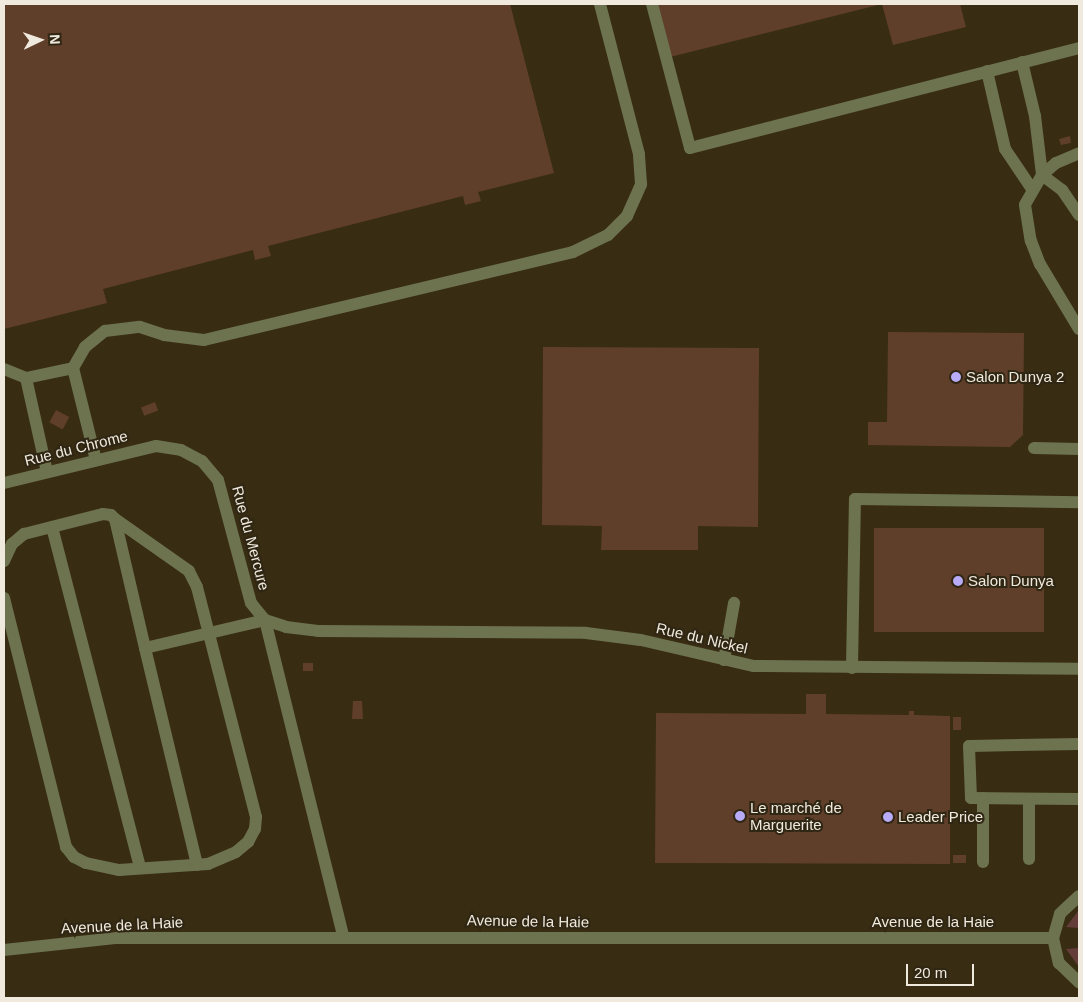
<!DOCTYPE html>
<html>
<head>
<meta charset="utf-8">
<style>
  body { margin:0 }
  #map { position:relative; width:1083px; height:1002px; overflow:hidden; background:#2f2613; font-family:Helvetica,sans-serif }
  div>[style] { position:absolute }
  .built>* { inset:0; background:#382c12; transform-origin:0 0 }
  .green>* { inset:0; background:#643d3a }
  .building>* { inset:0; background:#603f2a; transform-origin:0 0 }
  .minor>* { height:12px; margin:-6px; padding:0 6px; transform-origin:6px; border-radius:6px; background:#6d724f }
  .dots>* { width:14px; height:14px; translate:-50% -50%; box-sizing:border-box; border:2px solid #2f2613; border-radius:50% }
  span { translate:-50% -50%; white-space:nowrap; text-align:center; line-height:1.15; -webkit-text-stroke:4px #2f2613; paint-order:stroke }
  .poi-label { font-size:15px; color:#f0eade }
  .left { translate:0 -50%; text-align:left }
  .street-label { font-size:15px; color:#f0eade }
  .frame { position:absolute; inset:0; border:5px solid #f0eade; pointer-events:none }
  .north { position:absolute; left:15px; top:15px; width:50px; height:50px; -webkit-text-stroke:4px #2f2613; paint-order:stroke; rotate:87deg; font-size:14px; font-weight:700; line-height:20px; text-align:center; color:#f0eade }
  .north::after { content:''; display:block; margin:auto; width:18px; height:22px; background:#f0eade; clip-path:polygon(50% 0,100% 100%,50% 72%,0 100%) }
  .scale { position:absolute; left:906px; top:964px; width:68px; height:22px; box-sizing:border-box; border:2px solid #f0eade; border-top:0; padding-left:6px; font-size:15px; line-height:18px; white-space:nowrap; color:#f0eade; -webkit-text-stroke:4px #2f2613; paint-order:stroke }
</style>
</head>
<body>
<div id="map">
  <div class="built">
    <i style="left:4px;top:4px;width:1075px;height:994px"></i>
  </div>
  <div class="green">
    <i style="clip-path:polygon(1079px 910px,1079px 967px,1066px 949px,1078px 948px,1078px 928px,1066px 927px)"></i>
  </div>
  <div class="building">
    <i style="clip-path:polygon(4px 4px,510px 4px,554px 173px,478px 192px,481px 201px,465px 205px,463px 196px,268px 246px,271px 256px,255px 260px,253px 250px,103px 289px,107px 303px,4px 329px)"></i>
    <i style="clip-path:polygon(657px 4px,882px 4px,670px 57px)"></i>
    <i style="clip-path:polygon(882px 4px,960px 4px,966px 27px,893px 45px)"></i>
    <i style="clip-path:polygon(1070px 136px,1071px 143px,1061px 145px,1059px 139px)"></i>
    <i style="clip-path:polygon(888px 332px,1024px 333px,1023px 435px,1010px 447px,868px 445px,868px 422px,887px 422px)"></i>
    <i style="clip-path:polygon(543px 347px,759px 348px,758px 527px,698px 526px,698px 550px,601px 550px,602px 526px,542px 525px)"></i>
    <i style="left:155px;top:402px;width:9px;height:15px;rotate:69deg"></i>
    <i style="left:56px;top:410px;width:15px;height:14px;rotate:28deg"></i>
    <i style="left:874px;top:528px;width:170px;height:104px"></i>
    <i style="left:303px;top:663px;width:10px;height:8px"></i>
    <i style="clip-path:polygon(806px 694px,826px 694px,826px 714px,909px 715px,909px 711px,914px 711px,914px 715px,950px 716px,950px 864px,655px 863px,656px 713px,806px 714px)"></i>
    <i style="clip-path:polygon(353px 701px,362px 701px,363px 719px,352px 719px)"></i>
    <i style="left:953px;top:717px;width:8px;height:13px"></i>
    <i style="left:953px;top:855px;width:13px;height:8px"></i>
  </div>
  <div class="minor">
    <i style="left:652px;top:4px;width:149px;rotate:75.2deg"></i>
    <i style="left:690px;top:148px;width:402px;rotate:-14.4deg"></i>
    <i style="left:1022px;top:62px;width:56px;rotate:76.5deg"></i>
    <i style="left:1035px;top:116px;width:59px;rotate:83.2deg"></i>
    <i style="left:1042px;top:175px;width:18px;rotate:-41deg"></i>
    <i style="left:1056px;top:163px;width:25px;rotate:-23deg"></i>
    <i style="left:987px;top:71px;width:80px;rotate:77deg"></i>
    <i style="left:1005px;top:149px;width:48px;rotate:56deg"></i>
    <i style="left:1079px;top:215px;width:30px;rotate:-124deg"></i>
    <i style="left:1062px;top:190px;width:25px;rotate:-143deg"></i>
    <i style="left:1042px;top:175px;width:34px;rotate:120deg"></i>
    <i style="left:1025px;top:205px;width:36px;rotate:81deg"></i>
    <i style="left:1031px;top:241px;width:25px;rotate:69deg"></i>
    <i style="left:1040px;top:264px;width:76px;rotate:59deg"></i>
    <i style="left:73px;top:368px;width:24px;rotate:-60deg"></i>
    <i style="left:85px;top:347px;width:26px;rotate:-39deg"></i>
    <i style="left:105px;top:331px;width:35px;rotate:-7deg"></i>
    <i style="left:140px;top:327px;width:25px;rotate:18deg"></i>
    <i style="left:164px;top:335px;width:40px;rotate:7.1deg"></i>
    <i style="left:204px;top:340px;width:379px;rotate:-13.4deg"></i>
    <i style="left:573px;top:252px;width:39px;rotate:-26deg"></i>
    <i style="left:608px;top:235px;width:27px;rotate:-45deg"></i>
    <i style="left:627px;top:216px;width:35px;rotate:-66deg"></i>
    <i style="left:641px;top:184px;width:30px;rotate:-94deg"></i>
    <i style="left:639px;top:154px;width:155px;rotate:-104.6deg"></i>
    <i style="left:4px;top:369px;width:24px;rotate:22deg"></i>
    <i style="left:1034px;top:448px;width:45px;rotate:1.3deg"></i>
    <i style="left:47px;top:472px;width:96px;rotate:-102.6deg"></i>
    <i style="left:26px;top:378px;width:48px;rotate:-12deg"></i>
    <i style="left:73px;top:368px;width:95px;rotate:76deg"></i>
    <i style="left:4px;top:483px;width:156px;rotate:-13.7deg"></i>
    <i style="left:156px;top:446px;width:25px;rotate:9deg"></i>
    <i style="left:181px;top:450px;width:24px;rotate:28deg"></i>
    <i style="left:202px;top:461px;width:25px;rotate:50deg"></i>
    <i style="left:218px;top:480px;width:127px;rotate:75deg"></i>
    <i style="left:251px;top:603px;width:22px;rotate:51deg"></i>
    <i style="left:265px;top:620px;width:22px;rotate:18deg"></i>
    <i style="left:286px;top:627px;width:32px;rotate:7deg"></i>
    <i style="left:318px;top:631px;width:268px;rotate:0.4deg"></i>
    <i style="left:586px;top:633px;width:55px;rotate:7.3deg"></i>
    <i style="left:641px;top:640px;width:116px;rotate:13deg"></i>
    <i style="left:754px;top:666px;width:325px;rotate:0.5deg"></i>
    <i style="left:52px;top:527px;width:352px;rotate:75.5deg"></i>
    <i style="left:4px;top:561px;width:19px;rotate:-65deg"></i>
    <i style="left:12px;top:544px;width:16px;rotate:-40deg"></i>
    <i style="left:24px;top:534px;width:81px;rotate:-14.2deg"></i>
    <i style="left:103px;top:514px;width:8px;rotate:7deg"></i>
    <i style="left:111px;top:515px;width:6px;rotate:45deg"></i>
    <i style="left:115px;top:519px;width:132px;rotate:76.9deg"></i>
    <i style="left:145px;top:648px;width:123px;rotate:-13.1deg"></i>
    <i style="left:265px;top:620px;width:325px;rotate:76.1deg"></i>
    <i style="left:4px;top:598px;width:257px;rotate:76deg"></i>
    <i style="left:66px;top:847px;width:13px;rotate:51deg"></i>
    <i style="left:74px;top:857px;width:13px;rotate:27deg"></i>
    <i style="left:86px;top:863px;width:34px;rotate:12deg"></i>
    <i style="left:119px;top:870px;width:89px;rotate:-3.9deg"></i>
    <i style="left:208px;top:864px;width:30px;rotate:-23deg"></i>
    <i style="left:236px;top:852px;width:16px;rotate:-40deg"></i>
    <i style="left:248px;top:842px;width:15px;rotate:-62deg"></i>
    <i style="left:255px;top:829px;width:12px;rotate:-85deg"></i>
    <i style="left:256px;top:817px;width:237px;rotate:-104.4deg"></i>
    <i style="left:197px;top:587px;width:18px;rotate:-117deg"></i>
    <i style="left:189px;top:571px;width:90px;rotate:-144.9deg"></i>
    <i style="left:145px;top:648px;width:223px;rotate:76.5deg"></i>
    <i style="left:724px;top:660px;width:58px;rotate:-80deg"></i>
    <i style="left:852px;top:668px;width:169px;rotate:-89deg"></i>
    <i style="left:855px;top:499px;width:224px;rotate:0.8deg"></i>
    <i style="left:1079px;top:744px;width:110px;rotate:179deg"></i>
    <i style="left:969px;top:746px;width:52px;rotate:87.8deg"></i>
    <i style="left:971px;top:798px;width:108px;rotate:0.5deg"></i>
    <i style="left:1029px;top:799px;width:60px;rotate:90deg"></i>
    <i style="left:983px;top:862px;width:64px;rotate:-90deg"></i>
    <i style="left:1079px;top:896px;width:26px;rotate:137deg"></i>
    <i style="left:1060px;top:914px;width:25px;rotate:106deg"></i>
    <i style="left:1053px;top:938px;width:26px;rotate:77deg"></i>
    <i style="left:1059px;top:963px;width:28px;rotate:44deg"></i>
    <i style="left:4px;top:950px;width:114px;rotate:-6.1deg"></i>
    <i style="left:117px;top:938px;width:936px"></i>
  </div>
  <div class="dots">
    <i style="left:956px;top:377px;background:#b8abf7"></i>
    <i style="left:958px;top:581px;background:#b8abf7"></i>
    <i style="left:740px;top:816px;background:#b8abf7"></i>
    <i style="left:888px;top:817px;background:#b8abf7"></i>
  </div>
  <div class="poi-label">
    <span class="left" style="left:966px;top:377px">Salon Dunya 2</span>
    <span class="left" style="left:968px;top:581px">Salon Dunya</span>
    <span class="left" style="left:750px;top:816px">Le marché de<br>Marguerite</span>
    <span class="left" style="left:898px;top:817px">Leader Price</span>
  </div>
  <div class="street-label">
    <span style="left:76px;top:448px;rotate:-14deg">Rue du Chrome</span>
    <span style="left:251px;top:538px;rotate:75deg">Rue du Mercure</span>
    <span style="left:702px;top:638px;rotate:13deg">Rue du Nickel</span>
    <span style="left:528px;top:921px;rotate:1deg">Avenue de la Haie</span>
    <span style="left:933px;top:922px">Avenue de la Haie</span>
    <span style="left:122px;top:925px;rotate:-3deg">Avenue de la Haie</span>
  </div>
  <div class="frame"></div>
  <div class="north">N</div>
  <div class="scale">20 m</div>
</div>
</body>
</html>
